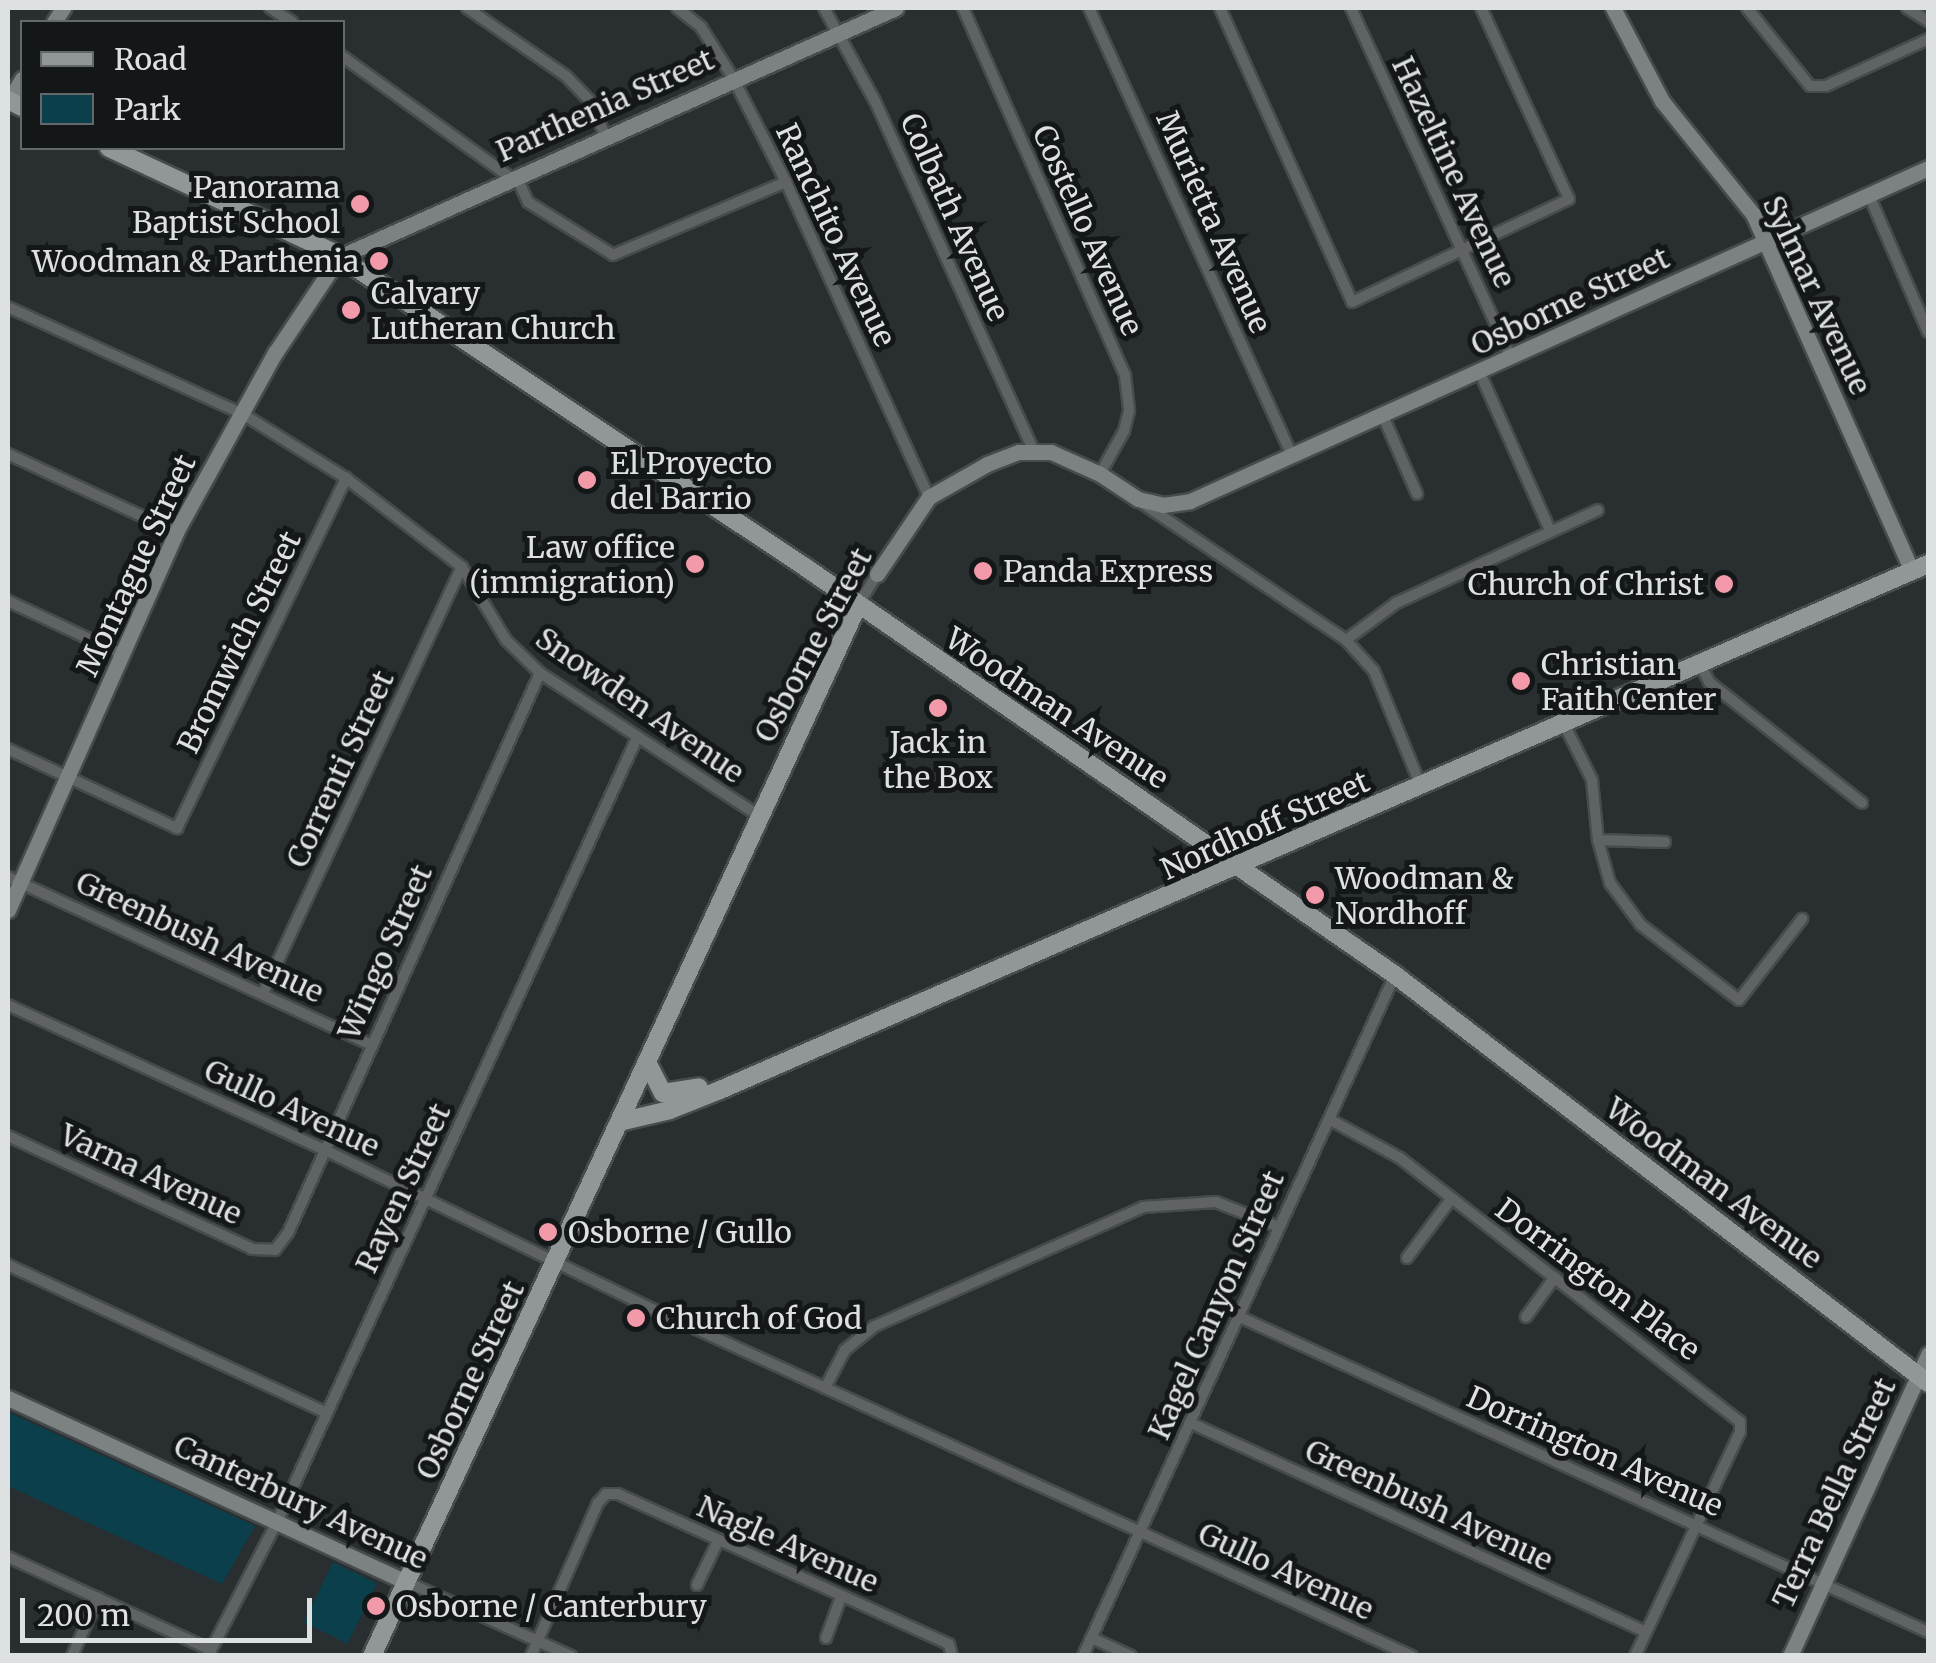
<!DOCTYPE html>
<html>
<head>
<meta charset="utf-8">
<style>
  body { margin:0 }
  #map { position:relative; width:1936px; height:1663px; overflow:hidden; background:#292f31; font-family:Merriweather,serif }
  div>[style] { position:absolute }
  .green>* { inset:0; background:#0b3f4c; transform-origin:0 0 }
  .roads { filter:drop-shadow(2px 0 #464b4d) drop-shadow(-2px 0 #464b4d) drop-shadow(0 2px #464b4d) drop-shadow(0 -2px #464b4d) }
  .street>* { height:10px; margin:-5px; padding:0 5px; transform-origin:5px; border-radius:5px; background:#606364 }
  .secondary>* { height:15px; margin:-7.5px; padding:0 7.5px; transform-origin:7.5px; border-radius:7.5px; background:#7c8182 }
  .primary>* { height:18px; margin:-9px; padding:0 9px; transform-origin:9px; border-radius:9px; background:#919799 }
  .dots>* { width:28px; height:28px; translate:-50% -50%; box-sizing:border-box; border:5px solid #141717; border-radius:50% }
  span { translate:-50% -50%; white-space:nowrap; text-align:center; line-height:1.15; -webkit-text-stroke:10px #141717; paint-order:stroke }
  .street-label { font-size:30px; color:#dde1e2 }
  .poi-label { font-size:30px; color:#dde1e2 }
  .right { translate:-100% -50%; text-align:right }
  .left { translate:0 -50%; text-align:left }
  .frame { position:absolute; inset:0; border:10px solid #dde1e2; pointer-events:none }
  .legend { position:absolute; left:20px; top:20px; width:325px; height:130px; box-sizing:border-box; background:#141717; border:2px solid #646868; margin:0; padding:12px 18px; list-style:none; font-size:30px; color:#dde1e2 }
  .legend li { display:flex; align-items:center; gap:20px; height:50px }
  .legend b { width:50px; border:2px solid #646868 }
  .scale { position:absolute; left:20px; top:1598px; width:292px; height:45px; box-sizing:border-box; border:5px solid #dde1e2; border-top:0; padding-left:12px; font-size:30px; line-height:35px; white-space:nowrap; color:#dde1e2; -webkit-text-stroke:8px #141717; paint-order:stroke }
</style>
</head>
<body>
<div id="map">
  <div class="green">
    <i style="clip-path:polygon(8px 1412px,255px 1526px,222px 1584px,8px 1486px)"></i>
    <i style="left:333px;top:1562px;width:49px;height:67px;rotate:26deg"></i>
  </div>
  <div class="roads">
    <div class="street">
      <i style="left:270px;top:8px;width:26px;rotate:32deg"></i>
      <i style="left:467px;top:8px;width:120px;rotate:34.5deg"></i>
      <i style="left:566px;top:76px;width:33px;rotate:46deg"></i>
      <i style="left:589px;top:100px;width:40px;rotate:65deg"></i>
      <i style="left:677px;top:8px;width:31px;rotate:38deg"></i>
      <i style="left:701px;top:27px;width:60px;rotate:57.9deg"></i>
      <i style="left:733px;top:78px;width:117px;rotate:63deg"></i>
      <i style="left:786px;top:182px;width:346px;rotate:65.6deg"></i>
      <i style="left:824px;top:8px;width:106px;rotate:61.3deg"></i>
      <i style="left:875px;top:101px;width:383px;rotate:65.6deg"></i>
      <i style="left:963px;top:8px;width:402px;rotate:66.2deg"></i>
      <i style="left:1125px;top:376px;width:35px;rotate:83deg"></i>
      <i style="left:1129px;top:411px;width:21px;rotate:104deg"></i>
      <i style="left:1124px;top:431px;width:49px;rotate:119.2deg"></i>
      <i style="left:1089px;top:8px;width:493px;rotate:65.6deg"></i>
      <i style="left:1220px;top:8px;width:322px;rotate:65.8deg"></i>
      <i style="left:1352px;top:302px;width:240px;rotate:-25.4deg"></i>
      <i style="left:1569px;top:199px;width:210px;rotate:-114.7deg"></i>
      <i style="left:1351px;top:8px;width:384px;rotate:65.4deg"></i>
      <i style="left:1747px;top:8px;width:100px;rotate:51.1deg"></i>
      <i style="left:1810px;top:86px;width:16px"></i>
      <i style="left:1826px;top:86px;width:112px;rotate:-24.7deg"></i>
      <i style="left:1907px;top:8px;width:25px;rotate:32deg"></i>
      <i style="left:342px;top:56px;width:208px;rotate:35.8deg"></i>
      <i style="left:516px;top:176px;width:29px;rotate:65deg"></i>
      <i style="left:528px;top:202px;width:100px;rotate:31.9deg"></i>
      <i style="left:613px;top:255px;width:188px;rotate:-22.9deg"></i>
      <i style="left:1869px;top:195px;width:149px;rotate:66.7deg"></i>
      <i style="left:8px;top:307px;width:256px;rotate:24.5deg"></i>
      <i style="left:241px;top:413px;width:123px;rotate:31.8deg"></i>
      <i style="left:346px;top:478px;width:146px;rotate:37.5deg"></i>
      <i style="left:462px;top:567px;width:85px;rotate:58.9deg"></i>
      <i style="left:506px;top:640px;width:47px;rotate:44.1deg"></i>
      <i style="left:540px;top:673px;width:260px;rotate:33.1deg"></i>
      <i style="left:1480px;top:373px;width:172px;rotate:66deg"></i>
      <i style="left:1383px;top:416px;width:85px;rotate:66.4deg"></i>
      <i style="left:8px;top:454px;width:185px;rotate:24.9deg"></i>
      <i style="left:1142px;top:503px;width:246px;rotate:33.9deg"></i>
      <i style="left:1346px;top:640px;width:42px;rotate:47.9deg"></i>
      <i style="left:1374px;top:671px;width:124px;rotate:67.8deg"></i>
      <i style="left:8px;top:601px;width:128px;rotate:25deg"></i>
      <i style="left:858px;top:605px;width:36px;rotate:-58deg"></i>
      <i style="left:1346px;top:640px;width:62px;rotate:-36.5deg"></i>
      <i style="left:1396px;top:603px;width:222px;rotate:-24.7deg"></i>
      <i style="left:1700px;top:664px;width:20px;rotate:63deg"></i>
      <i style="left:1709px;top:682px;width:195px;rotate:38.3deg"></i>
      <i style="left:1564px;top:724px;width:63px;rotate:63.4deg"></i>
      <i style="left:1592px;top:780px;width:60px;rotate:84.3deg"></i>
      <i style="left:1598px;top:840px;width:45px;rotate:74.4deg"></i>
      <i style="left:1610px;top:883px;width:52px;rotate:53.6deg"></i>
      <i style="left:1641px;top:925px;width:123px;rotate:37.4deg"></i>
      <i style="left:1739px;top:1000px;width:103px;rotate:-52.1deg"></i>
      <i style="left:8px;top:749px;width:187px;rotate:25.1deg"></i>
      <i style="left:177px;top:828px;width:389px;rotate:-64.2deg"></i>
      <i style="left:1598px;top:840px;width:67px;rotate:1.7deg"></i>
      <i style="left:8px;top:877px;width:399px;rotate:24.8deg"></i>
      <i style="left:263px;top:993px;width:470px;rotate:-65deg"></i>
      <i style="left:8px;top:1005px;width:349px;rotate:24.6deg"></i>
      <i style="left:325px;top:1150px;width:357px;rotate:25.9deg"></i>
      <i style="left:646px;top:1306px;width:842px;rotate:24.56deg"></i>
      <i style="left:1329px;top:1119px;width:81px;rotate:28.8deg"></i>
      <i style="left:1400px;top:1158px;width:430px;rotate:37.8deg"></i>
      <i style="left:1740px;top:1422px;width:10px;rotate:90deg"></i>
      <i style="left:1740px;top:1432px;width:247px;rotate:115.1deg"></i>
      <i style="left:8px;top:1136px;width:269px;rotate:24.8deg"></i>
      <i style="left:252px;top:1249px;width:23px;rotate:2deg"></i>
      <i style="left:275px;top:1250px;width:21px;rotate:-53deg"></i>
      <i style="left:288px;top:1233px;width:614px;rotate:-65.77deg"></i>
      <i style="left:1407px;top:1258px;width:74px;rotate:-53.3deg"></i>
      <i style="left:8px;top:1265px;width:352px;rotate:24.9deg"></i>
      <i style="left:1240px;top:1317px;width:757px;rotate:24.6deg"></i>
      <i style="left:1526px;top:1317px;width:49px;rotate:-54.1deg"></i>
      <i style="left:825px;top:1388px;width:43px;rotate:-62.2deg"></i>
      <i style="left:845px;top:1350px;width:38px;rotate:-39deg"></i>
      <i style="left:875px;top:1326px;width:293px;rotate:-23.9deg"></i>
      <i style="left:1143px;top:1207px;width:73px;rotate:-3.9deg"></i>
      <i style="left:1216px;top:1202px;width:68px;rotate:21.6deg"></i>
      <i style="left:1191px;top:1423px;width:501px;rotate:24.67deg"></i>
      <i style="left:8px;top:1557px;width:223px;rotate:24.6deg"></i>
      <i style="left:407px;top:1582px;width:180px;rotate:24.3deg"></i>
      <i style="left:697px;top:1585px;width:49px;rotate:-64.5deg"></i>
      <i style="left:826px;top:1638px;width:44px;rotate:-69.9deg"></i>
      <i style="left:1092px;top:1638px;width:43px;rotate:24.8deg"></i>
      <i style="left:72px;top:1656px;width:64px;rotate:-65.9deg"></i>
      <i style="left:208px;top:1656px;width:151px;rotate:-62.8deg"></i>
      <i style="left:277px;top:1522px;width:863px;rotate:-65.34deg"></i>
      <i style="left:531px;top:1656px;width:167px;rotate:-66.4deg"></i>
      <i style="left:598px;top:1503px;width:12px;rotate:-48deg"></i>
      <i style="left:606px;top:1494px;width:12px"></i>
      <i style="left:618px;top:1494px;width:363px;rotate:24.4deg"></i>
      <i style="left:949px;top:1644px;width:12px;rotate:76deg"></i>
      <i style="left:1083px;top:1656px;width:749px;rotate:-65.39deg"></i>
    </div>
    <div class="secondary">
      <i style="left:1613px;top:8px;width:105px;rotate:62.2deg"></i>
      <i style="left:1662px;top:101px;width:145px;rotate:51.2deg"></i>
      <i style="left:1753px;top:214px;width:391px;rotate:66deg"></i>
      <i style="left:54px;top:22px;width:17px;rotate:-57deg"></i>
      <i style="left:8px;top:102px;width:27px;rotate:-59deg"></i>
      <i style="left:877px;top:574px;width:93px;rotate:-56deg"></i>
      <i style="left:929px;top:497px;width:67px;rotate:-29.6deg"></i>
      <i style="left:987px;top:464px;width:34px;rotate:-21deg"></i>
      <i style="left:1019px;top:452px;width:32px"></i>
      <i style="left:1051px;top:452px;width:54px;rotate:24.2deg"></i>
      <i style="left:1100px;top:474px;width:45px;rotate:33.3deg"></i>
      <i style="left:1138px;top:499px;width:26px;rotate:13deg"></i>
      <i style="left:1163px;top:505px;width:27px;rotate:-8deg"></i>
      <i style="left:1190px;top:501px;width:810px;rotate:-24.29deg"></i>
      <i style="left:8px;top:910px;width:414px;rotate:-66deg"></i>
      <i style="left:176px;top:532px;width:205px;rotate:-61.1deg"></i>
      <i style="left:275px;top:353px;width:115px;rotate:-56.3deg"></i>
      <i style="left:339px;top:257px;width:610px;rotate:-24.09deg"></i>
      <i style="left:8px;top:1398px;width:439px;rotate:24.8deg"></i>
      <i style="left:1790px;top:1656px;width:332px;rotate:-65.4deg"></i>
    </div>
    <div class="primary">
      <i style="left:8px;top:100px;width:16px;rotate:27deg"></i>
      <i style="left:109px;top:148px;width:246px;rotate:25deg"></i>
      <i style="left:332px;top:252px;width:568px;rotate:33.66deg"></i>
      <i style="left:805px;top:567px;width:717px;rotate:34.66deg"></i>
      <i style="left:1395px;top:975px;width:671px;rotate:37.43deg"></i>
      <i style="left:647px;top:1062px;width:35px;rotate:63deg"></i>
      <i style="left:663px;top:1093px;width:36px;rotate:-9deg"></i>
      <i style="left:619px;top:1122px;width:52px;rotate:-13.2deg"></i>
      <i style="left:670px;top:1110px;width:54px;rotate:-21.8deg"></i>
      <i style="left:720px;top:1090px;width:1318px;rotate:-23.53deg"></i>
      <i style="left:372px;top:1656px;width:1158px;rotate:-65.18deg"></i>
    </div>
  </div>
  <div class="dots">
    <i style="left:360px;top:204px;background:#f39aaa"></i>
    <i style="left:379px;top:261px;background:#f39aaa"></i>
    <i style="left:351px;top:310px;background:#f39aaa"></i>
    <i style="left:587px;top:480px;background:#f39aaa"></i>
    <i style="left:695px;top:564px;background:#f39aaa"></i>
    <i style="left:983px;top:571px;background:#f39aaa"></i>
    <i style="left:1724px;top:584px;background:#f39aaa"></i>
    <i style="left:1521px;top:681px;background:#f39aaa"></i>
    <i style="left:938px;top:708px;background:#f39aaa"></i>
    <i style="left:1315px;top:895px;background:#f39aaa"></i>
    <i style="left:548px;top:1232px;background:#f39aaa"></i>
    <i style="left:636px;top:1318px;background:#f39aaa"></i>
    <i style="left:376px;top:1606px;background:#f39aaa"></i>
  </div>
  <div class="street-label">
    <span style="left:605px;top:105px;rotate:-24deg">Parthenia Street</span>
    <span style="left:1454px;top:172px;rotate:65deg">Hazeltine Avenue</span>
    <span style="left:955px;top:217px;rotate:66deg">Colbath Avenue</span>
    <span style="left:1214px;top:222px;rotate:66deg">Murietta Avenue</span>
    <span style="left:1088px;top:230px;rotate:66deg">Costello Avenue</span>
    <span style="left:836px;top:235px;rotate:65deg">Ranchito Avenue</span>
    <span style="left:1817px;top:295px;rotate:65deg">Sylmar Avenue</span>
    <span style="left:1570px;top:301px;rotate:-25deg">Osborne Street</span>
    <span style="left:136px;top:565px;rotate:-65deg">Montague Street</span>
    <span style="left:239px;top:642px;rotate:-64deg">Bromwich Street</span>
    <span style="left:813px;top:645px;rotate:-62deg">Osborne Street</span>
    <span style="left:640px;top:705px;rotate:35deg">Snowden Avenue</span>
    <span style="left:1057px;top:708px;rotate:34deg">Woodman Avenue</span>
    <span style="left:340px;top:769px;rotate:-65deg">Correnti Street</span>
    <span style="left:1265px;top:825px;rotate:-24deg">Nordhoff Street</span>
    <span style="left:200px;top:937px;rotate:25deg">Greenbush Avenue</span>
    <span style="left:385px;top:952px;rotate:-66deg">Wingo Street</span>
    <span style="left:292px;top:1108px;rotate:25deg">Gullo Avenue</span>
    <span style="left:151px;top:1174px;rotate:25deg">Varna Avenue</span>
    <span style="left:1714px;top:1183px;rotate:37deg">Woodman Avenue</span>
    <span style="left:403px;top:1188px;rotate:-65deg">Rayen Street</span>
    <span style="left:1598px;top:1279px;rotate:37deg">Dorrington Place</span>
    <span style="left:1216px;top:1305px;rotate:-66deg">Kagel Canyon Street</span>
    <span style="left:470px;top:1380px;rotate:-65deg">Osborne Street</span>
    <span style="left:1595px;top:1451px;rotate:24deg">Dorrington Avenue</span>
    <span style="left:1834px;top:1493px;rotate:-65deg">Terra Bella Street</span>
    <span style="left:301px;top:1502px;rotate:25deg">Canterbury Avenue</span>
    <span style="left:1429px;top:1505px;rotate:25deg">Greenbush Avenue</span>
    <span style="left:788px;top:1544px;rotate:24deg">Nagle Avenue</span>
    <span style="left:1286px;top:1571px;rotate:25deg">Gullo Avenue</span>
  </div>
  <div class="poi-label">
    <span class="right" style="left:340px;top:204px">Panorama<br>Baptist School</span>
    <span class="right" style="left:359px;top:261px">Woodman &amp; Parthenia</span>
    <span class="left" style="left:371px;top:310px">Calvary<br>Lutheran Church</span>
    <span class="left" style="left:610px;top:480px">El Proyecto<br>del Barrio</span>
    <span class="right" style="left:675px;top:564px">Law office<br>(immigration)</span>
    <span class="left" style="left:1003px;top:571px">Panda Express</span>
    <span class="right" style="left:1704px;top:584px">Church of Christ</span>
    <span class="left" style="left:1541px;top:681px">Christian<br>Faith Center</span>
    <span style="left:938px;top:759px">Jack in<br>the Box</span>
    <span class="left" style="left:1335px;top:895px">Woodman &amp;<br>Nordhoff</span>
    <span class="left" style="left:568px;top:1232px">Osborne / Gullo</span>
    <span class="left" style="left:656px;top:1318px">Church of God</span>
    <span class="left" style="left:396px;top:1606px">Osborne / Canterbury</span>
  </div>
  <div class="frame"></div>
  <ul class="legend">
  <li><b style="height:12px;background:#919799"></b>Road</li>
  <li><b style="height:28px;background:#0b3f4c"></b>Park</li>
  </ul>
  <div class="scale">200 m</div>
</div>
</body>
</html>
